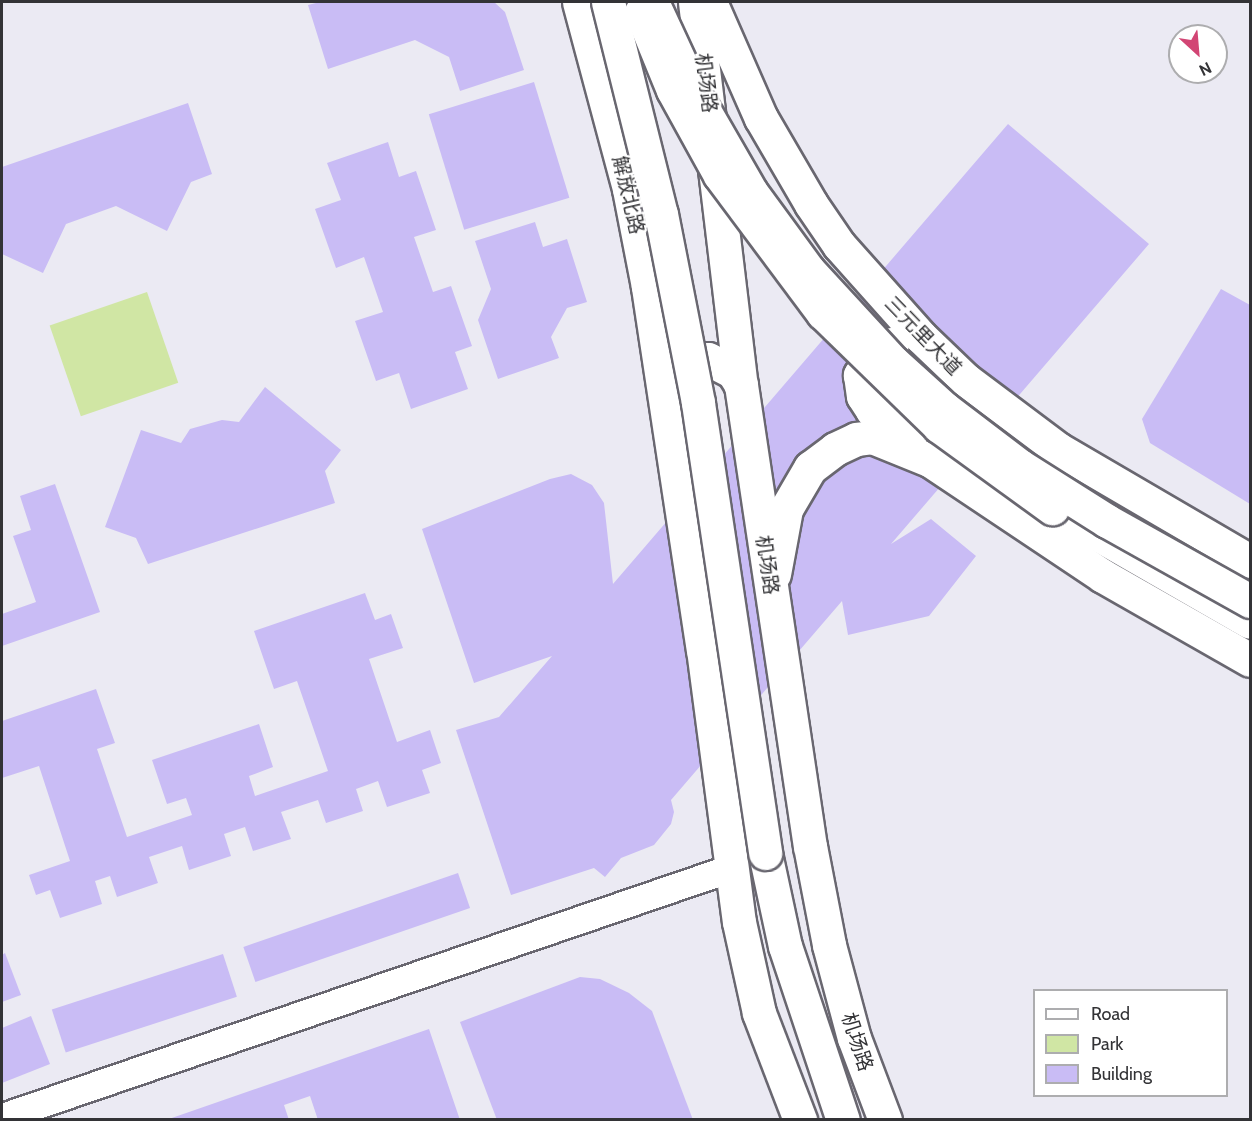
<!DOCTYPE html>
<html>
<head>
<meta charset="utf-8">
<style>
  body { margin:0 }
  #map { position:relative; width:1252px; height:1121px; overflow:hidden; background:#ebeaf3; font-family:Cabin,"Noto Sans SC",sans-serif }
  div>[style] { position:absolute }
  .green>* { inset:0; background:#d0e6a4; transform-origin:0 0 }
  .building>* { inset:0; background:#c9bcf5; transform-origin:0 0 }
  .roads { filter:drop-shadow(2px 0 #696770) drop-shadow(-2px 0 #696770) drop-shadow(0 2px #696770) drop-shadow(0 -2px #696770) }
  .street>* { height:27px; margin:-13.5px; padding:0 13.5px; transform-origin:13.5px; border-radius:13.5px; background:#fff }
  .secondary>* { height:33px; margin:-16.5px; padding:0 16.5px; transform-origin:16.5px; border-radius:16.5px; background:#fff }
  .highway>* { height:33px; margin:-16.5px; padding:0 16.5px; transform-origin:16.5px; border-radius:16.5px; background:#fff }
  .bridges { filter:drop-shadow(2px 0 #696770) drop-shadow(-2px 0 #696770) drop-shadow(0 2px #696770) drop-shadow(0 -2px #696770) }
  .secondary-bridge>* { height:33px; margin:-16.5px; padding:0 16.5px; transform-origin:16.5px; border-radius:16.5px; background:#fff }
  .highway-bridge>* { height:33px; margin:-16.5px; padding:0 16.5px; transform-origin:16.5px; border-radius:16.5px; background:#fff }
  span { translate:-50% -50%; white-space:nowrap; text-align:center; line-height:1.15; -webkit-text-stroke:4.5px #fff; paint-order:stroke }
  .street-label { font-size:20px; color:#333336 }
  .frame { position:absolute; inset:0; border:3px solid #333336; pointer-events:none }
  .legend { position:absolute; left:1033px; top:989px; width:195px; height:108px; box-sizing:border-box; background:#fff; border:2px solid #adadaf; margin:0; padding:8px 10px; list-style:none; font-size:18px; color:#333336 }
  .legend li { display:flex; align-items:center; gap:12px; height:30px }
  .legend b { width:30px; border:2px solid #adadaf }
  .north { position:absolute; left:1168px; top:24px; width:60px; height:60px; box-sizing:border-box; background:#fff; border:2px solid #adadaf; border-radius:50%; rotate:154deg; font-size:16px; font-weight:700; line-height:24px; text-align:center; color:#333336 }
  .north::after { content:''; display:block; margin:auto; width:21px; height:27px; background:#d24574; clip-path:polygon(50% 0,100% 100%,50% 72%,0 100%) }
</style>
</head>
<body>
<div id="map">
  <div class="green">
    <i style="left:147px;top:292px;width:96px;height:103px;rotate:71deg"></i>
  </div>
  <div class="building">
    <i style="clip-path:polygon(320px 2px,494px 2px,505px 12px,524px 70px,460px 91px,449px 57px,415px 40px,328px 69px,308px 5px)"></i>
    <i style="left:534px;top:82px;width:121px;height:110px;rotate:73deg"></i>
    <i style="clip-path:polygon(188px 103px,212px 174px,191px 182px,167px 231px,116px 206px,66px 224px,43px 273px,2px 254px,2px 167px)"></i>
    <i style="clip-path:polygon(1008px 124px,1149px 244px,891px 544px,931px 519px,976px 556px,929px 616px,848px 635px,842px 601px,671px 800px,674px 812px,671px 824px,654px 845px,621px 858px,605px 877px,594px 868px,511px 895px,456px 730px,499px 717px,552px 656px,474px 683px,422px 529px,550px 479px,571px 474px,592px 485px,604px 503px,613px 584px)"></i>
    <i style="clip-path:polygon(388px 142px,399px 177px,416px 171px,436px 230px,414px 237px,433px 292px,451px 286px,472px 346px,455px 352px,468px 389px,411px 409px,399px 373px,376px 381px,355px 321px,383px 312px,364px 257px,336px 268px,315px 209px,341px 200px,327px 163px)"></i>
    <i style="clip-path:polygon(535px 222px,543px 247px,567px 239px,587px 302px,567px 308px,551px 337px,559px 358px,498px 379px,478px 320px,491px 289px,475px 241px)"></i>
    <i style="clip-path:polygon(1221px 289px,1250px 305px,1250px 504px,1150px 443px,1142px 419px)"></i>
    <i style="clip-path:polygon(265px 387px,341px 450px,325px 471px,335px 503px,148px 564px,136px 538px,105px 527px,141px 430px,181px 443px,190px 429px,222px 420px,239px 422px)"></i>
    <i style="clip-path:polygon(55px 484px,100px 612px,2px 646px,2px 614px,36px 602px,13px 536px,31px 530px,20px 496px)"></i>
    <i style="clip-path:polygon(365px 593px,375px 620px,391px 614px,403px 648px,369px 659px,397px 742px,430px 730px,441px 763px,422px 770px,430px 793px,387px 807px,378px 781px,356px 789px,363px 811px,326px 823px,318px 800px,281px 812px,291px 839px,253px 851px,245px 827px,224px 834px,231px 856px,189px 870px,182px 846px,149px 857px,158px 883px,117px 897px,110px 876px,95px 881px,102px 904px,60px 918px,50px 890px,36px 895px,29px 875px,70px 861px,39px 766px,2px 778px,2px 721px,96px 689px,115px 743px,97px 749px,127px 837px,192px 815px,186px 798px,167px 804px,152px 760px,259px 724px,273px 767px,249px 776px,255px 796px,328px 771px,297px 681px,274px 689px,254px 631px)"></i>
    <i style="left:458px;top:873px;width:37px;height:227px;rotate:71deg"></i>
    <i style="clip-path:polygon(5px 953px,21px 995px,2px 1002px,2px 955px)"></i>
    <i style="left:223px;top:954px;width:45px;height:180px;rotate:72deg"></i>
    <i style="clip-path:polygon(580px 977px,600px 979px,629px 993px,652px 1011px,693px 1120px,497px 1120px,460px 1022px)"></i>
    <i style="clip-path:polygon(31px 1016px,50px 1064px,2px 1083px,2px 1028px)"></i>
    <i style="clip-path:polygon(429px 1029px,460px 1120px,318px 1120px,310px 1096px,284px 1105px,289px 1120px,166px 1120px)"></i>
  </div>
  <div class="roads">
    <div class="street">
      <i style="left:2px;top:1117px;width:770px;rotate:-18.86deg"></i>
    </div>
    <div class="secondary">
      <i style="left:710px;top:2px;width:127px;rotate:66.3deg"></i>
      <i style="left:761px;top:118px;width:99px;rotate:59.8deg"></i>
      <i style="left:811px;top:204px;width:50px;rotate:55.7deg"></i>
      <i style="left:839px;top:245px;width:123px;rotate:48.3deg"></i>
      <i style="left:921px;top:337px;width:62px;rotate:43.7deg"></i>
      <i style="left:966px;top:380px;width:115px;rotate:36.9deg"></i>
      <i style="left:1058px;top:449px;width:222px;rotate:30.3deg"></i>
      <i style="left:892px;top:344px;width:21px;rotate:152deg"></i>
      <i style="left:873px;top:354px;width:25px;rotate:122deg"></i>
      <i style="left:860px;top:375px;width:21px;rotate:82deg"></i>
      <i style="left:863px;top:396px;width:17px;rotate:57deg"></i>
      <i style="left:872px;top:410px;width:50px;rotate:41.7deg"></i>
      <i style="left:1052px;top:508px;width:228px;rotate:29.9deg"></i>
      <i style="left:774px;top:574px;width:66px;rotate:-79.5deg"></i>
      <i style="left:786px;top:509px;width:48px;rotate:-59.7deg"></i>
      <i style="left:810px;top:468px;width:31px;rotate:-37deg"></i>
      <i style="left:835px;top:449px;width:23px;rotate:-25deg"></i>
      <i style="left:856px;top:439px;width:16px;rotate:-7deg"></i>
      <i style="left:872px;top:437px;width:64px;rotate:22.1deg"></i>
      <i style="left:931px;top:461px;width:207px;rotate:33.8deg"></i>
      <i style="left:1103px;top:576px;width:169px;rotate:29.7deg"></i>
    </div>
    <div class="highway">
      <i style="left:579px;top:2px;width:194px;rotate:75deg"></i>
      <i style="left:629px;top:189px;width:100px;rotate:79deg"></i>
      <i style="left:648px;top:287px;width:366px;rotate:81.4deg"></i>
      <i style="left:703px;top:649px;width:275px;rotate:82.5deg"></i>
      <i style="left:739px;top:922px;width:93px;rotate:77.6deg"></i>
      <i style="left:759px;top:1013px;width:115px;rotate:69deg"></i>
      <i style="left:695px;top:2px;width:386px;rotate:83.2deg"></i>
      <i style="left:741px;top:385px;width:466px;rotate:81.5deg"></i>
      <i style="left:810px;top:846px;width:101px;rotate:79.1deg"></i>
      <i style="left:829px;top:945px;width:96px;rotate:75deg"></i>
      <i style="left:854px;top:1038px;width:88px;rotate:69.3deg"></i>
      <i style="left:670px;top:381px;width:14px;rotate:-56deg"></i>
      <i style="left:678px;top:369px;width:16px;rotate:-30deg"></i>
      <i style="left:692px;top:361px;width:16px;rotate:-7deg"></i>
      <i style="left:708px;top:359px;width:28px;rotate:27deg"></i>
      <i style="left:733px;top:372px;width:15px;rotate:58deg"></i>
      <i style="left:765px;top:853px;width:95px;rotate:77.9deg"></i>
      <i style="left:785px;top:946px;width:183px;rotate:71.6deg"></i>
    </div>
  </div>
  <div class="bridges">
    <div class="secondary-bridge">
      <i style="left:641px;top:12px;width:84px;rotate:67.7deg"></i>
      <i style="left:673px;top:90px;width:97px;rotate:61.1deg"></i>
      <i style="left:720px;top:175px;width:172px;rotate:53.3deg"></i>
      <i style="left:823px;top:313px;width:162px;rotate:44.2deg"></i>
      <i style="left:939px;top:426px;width:140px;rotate:36deg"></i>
    </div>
    <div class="highway-bridge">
      <i style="left:608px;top:2px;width:219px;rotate:76deg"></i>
      <i style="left:661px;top:214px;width:193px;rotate:78.9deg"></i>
      <i style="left:698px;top:403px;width:455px;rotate:81.5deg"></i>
      <i style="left:652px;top:2px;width:100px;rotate:65.2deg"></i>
      <i style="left:694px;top:93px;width:114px;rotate:60.1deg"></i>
      <i style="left:751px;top:192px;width:97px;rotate:53.8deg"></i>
      <i style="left:808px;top:270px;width:125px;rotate:47.3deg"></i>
      <i style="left:893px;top:362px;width:70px;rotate:42.1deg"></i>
      <i style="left:945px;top:409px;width:94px;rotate:37.2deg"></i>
      <i style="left:1020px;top:466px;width:103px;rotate:32.3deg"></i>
      <i style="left:1107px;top:521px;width:164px;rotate:29.2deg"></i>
    </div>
  </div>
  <div class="street-label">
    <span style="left:706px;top:83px;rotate:83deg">机场路</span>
    <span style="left:628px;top:195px;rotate:77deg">解放北路</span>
    <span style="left:923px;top:336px;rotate:46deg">三元里大道</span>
    <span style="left:767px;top:565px;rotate:82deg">机场路</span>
    <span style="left:857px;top:1042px;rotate:72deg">机场路</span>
  </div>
  <div class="frame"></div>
  <ul class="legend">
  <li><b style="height:8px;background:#fff"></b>Road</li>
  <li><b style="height:16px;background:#d0e6a4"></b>Park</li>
  <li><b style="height:16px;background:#c9bcf5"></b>Building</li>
  </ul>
  <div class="north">N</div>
</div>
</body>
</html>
